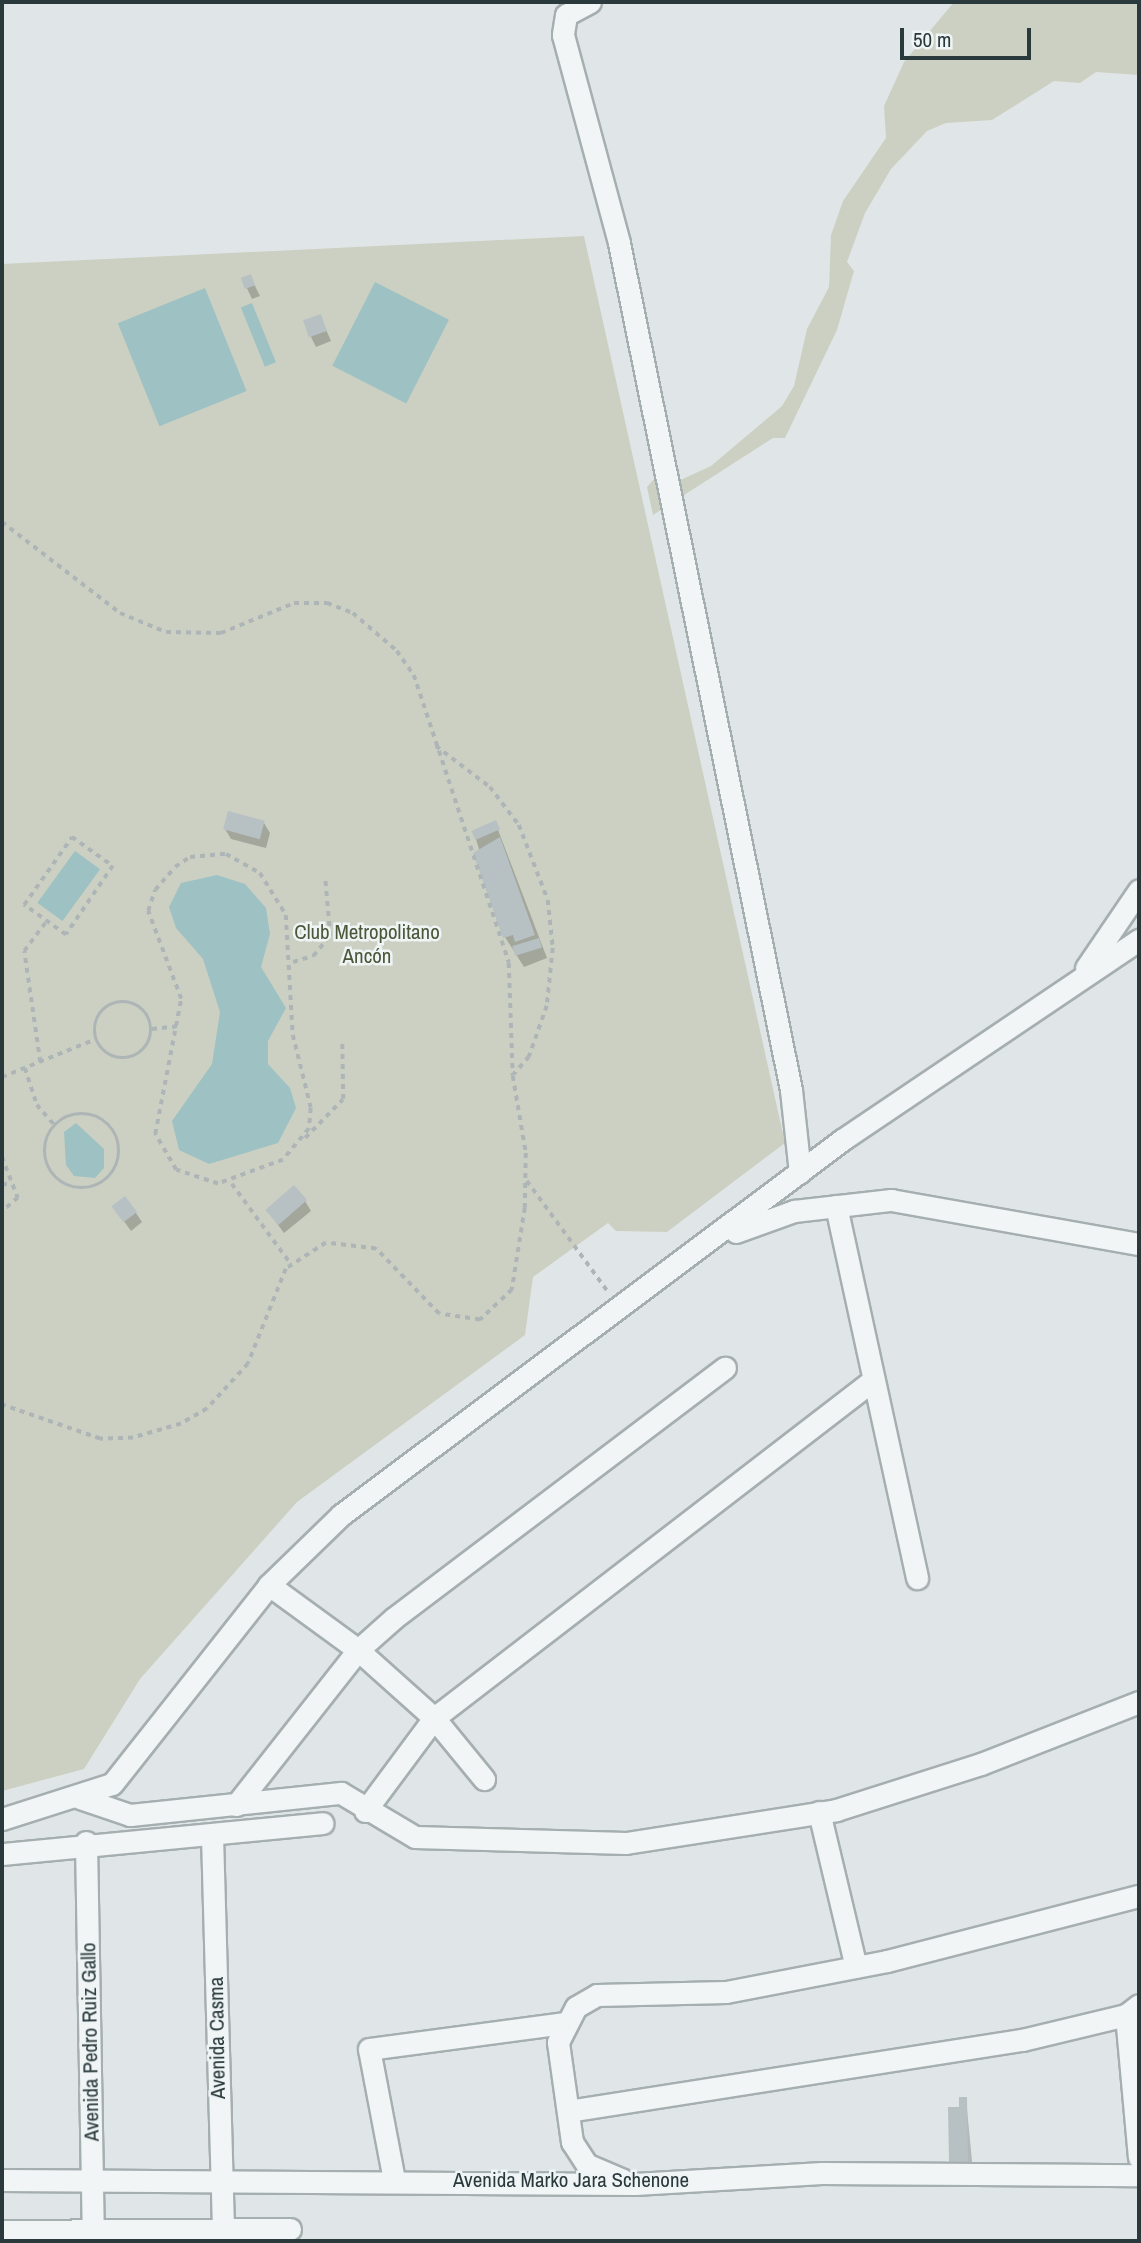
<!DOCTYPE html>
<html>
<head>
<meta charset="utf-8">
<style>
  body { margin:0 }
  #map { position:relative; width:1141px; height:2243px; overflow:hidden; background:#e0e6e7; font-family:"Archivo Narrow",sans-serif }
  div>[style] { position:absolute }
  .green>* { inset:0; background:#ccd0c2 }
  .water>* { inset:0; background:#9ec1c3; transform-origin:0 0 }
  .shadow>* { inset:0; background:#0003 }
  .building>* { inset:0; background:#b7c1c3; transform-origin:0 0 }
  .path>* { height:3.5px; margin-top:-1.75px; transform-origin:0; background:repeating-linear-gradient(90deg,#aeb5b7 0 5px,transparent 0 10px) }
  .path>.ring { margin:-1.75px; padding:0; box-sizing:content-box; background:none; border:3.5px solid #aeb5b7; border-radius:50% }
  .roads { filter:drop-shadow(2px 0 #a6afb0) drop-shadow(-2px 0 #a6afb0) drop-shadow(0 2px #a6afb0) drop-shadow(0 -2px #a6afb0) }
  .minor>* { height:21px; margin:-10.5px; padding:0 10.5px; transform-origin:10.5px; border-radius:10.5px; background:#f2f5f6 }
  span { translate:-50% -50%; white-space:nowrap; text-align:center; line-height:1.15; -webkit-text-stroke:5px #eff4f5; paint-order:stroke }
  .park-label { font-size:21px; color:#4c5739 }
  .street-label { font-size:21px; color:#2a393c }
  .frame { position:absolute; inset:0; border:4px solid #2a393c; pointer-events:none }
  .scale { position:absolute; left:900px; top:28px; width:131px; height:32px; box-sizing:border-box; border:4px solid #2a393c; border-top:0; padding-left:9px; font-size:21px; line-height:24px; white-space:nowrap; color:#2a393c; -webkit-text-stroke:5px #eff4f5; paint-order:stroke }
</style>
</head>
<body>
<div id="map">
  <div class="green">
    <i style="clip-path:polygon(954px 2px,1139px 2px,1139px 75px,1096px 72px,1080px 83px,1054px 81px,992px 120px,946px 123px,927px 131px,891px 169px,865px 213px,847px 262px,854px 271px,837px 330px,785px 438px,773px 438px,653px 515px,647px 487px,653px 480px,674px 483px,711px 466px,782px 406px,794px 386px,807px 329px,829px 287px,831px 235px,843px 201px,886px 138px,884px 106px,904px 62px)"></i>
    <i style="clip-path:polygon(584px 236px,785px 1143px,667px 1232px,616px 1231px,608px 1223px,533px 1277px,525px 1335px,297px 1502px,140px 1679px,84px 1769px,2px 1791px,2px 264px)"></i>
  </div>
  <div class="water">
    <i style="left:375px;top:282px;width:83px;height:94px;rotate:27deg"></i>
    <i style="left:205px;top:288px;width:111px;height:94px;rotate:68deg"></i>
    <i style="left:252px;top:303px;width:64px;height:12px;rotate:68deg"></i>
    <i style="left:75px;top:851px;width:31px;height:64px;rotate:36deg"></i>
    <i style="clip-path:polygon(217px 875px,245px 884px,266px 908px,270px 934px,261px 967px,286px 1008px,268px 1041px,268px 1064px,290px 1088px,296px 1108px,278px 1143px,209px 1164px,179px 1150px,172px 1121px,212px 1064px,220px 1012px,203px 959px,176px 928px,169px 907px,181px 883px)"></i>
    <i style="clip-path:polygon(76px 1123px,104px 1149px,104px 1168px,95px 1178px,74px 1176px,66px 1165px,64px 1132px)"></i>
  </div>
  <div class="shadow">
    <i style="clip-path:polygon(250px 276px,260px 296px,252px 299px,242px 278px)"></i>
    <i style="clip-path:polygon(320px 316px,331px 341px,316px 347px,311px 337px)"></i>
    <i style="clip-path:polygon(495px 822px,547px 958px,524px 967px,505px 937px,476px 839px)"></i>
    <i style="clip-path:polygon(264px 823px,270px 833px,266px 848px,231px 839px,225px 829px)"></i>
    <i style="clip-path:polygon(305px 1201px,311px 1211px,284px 1233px,267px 1210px)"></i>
    <i style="clip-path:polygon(114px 1207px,136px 1213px,142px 1222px,131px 1231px)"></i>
    <i style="clip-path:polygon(966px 2099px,973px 2171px,956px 2172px,951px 2162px)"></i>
  </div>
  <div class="building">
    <i style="left:251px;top:274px;width:12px;height:11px;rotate:70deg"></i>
    <i style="left:321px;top:314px;width:18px;height:19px;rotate:71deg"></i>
    <i style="left:228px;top:811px;width:38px;height:19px;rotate:15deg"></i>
    <i style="left:496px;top:820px;width:10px;height:27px;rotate:66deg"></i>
    <i style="clip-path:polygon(500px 837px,535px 935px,515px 942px,513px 935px,503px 938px,473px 853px)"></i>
    <i style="left:539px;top:938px;width:10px;height:28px;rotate:73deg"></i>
    <i style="left:294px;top:1185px;width:20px;height:38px;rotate:49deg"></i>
    <i style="left:125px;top:1196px;width:20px;height:17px;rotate:53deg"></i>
    <i style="clip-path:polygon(959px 2097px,967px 2097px,968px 2162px,949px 2162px,948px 2107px,959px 2107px)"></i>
  </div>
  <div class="path">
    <i style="left:2px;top:522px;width:149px;rotate:37.6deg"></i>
    <i style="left:120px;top:613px;width:50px;rotate:22.4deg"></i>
    <i style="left:166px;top:632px;width:55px;rotate:1deg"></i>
    <i style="left:221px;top:633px;width:79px;rotate:-22.3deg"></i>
    <i style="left:294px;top:603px;width:33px"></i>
    <i style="left:327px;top:603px;width:28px;rotate:21deg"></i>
    <i style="left:353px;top:613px;width:58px;rotate:40.8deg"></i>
    <i style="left:397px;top:651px;width:29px;rotate:55deg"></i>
    <i style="left:414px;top:675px;width:303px;rotate:71.7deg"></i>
    <i style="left:509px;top:963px;width:113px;rotate:88deg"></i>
    <i style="left:513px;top:1076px;width:78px;rotate:80.4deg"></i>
    <i style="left:526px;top:1153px;width:55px;rotate:91deg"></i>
    <i style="left:525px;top:1208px;width:83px;rotate:99deg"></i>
    <i style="left:512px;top:1290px;width:44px;rotate:136.8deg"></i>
    <i style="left:480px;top:1320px;width:41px;rotate:-171.7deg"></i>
    <i style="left:439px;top:1314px;width:91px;rotate:-134.1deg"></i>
    <i style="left:376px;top:1249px;width:50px;rotate:-173.2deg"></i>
    <i style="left:326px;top:1243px;width:48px;rotate:147deg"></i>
    <i style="left:286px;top:1269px;width:102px;rotate:111.8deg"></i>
    <i style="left:248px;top:1364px;width:61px;rotate:132.3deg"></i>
    <i style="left:207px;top:1409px;width:30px;rotate:150deg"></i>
    <i style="left:181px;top:1424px;width:50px;rotate:163.7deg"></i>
    <i style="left:133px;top:1438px;width:33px;rotate:178deg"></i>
    <i style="left:100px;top:1439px;width:104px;rotate:-160.9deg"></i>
    <i style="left:436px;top:746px;width:68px;rotate:37.2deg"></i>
    <i style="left:490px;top:787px;width:48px;rotate:52.7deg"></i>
    <i style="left:519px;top:825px;width:80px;rotate:68.9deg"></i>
    <i style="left:548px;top:900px;width:48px;rotate:84.1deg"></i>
    <i style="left:553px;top:948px;width:58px;rotate:95.9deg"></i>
    <i style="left:547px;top:1006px;width:54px;rotate:109.4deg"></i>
    <i style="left:529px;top:1057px;width:23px;rotate:131deg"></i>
    <i style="left:72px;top:837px;width:50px;rotate:35.3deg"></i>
    <i style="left:113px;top:866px;width:83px;rotate:124.3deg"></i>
    <i style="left:66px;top:935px;width:52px;rotate:-144.5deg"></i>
    <i style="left:24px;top:905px;width:83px;rotate:-54.8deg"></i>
    <i style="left:226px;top:854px;width:39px;rotate:29deg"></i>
    <i style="left:260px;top:873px;width:49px;rotate:58.2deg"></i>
    <i style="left:286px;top:915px;width:120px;rotate:86.7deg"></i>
    <i style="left:293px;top:1035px;width:75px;rotate:76.1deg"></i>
    <i style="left:311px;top:1108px;width:21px;rotate:95deg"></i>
    <i style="left:309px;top:1129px;width:40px;rotate:130deg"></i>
    <i style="left:283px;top:1160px;width:69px;rotate:159.7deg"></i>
    <i style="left:218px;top:1184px;width:44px;rotate:-161.6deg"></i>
    <i style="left:176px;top:1170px;width:42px;rotate:-120.3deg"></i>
    <i style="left:155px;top:1134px;width:137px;rotate:-79.1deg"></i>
    <i style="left:181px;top:999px;width:94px;rotate:-110.6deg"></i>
    <i style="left:148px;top:911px;width:22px;rotate:-72deg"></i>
    <i style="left:155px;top:890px;width:30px;rotate:-49deg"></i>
    <i style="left:175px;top:867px;width:18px;rotate:-34deg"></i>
    <i style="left:190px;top:857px;width:36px;rotate:-5deg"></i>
    <i style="left:293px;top:962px;width:21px;rotate:-17deg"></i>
    <i style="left:313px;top:956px;width:26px;rotate:-50deg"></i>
    <i style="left:330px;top:936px;width:57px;rotate:-95deg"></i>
    <i class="ring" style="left:95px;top:1002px;width:52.5px;height:52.5px"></i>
    <i style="left:152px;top:1029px;width:28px;rotate:-6deg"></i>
    <i style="left:40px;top:1062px;width:112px;rotate:-98.2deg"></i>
    <i style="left:24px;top:951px;width:36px;rotate:-53deg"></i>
    <i style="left:25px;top:1068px;width:39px;rotate:72deg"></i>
    <i style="left:37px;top:1105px;width:28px;rotate:49deg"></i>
    <i style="left:2px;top:1077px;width:101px;rotate:-22deg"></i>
    <i class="ring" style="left:45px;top:1114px;width:70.5px;height:70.5px"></i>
    <i style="left:305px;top:1138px;width:54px;rotate:-45.7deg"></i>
    <i style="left:343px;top:1099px;width:56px;rotate:-91deg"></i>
    <i style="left:2px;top:1157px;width:44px;rotate:68.7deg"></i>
    <i style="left:18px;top:1198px;width:21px;rotate:139deg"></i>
    <i style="left:527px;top:1181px;width:139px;rotate:53.8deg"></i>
    <i style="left:232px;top:1184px;width:99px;rotate:53.6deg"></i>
    <i style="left:2px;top:1185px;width:10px;rotate:-17deg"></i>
  </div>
  <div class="roads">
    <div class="minor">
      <i style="left:590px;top:2px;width:27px;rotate:152deg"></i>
      <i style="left:566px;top:15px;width:20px;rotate:99deg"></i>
      <i style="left:563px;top:35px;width:215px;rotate:74.9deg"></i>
      <i style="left:619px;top:243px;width:864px;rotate:78.52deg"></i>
      <i style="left:791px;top:1090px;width:83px;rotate:83.8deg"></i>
      <i style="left:1086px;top:968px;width:94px;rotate:-55.8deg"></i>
      <i style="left:836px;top:1206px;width:381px;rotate:77.7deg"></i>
      <i style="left:736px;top:1232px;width:62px;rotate:-19.9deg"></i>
      <i style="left:794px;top:1211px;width:98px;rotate:-6.5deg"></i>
      <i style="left:891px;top:1200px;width:252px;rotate:10.1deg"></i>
      <i style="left:269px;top:1585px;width:110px;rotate:36.1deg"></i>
      <i style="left:358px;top:1650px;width:102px;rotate:41.8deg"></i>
      <i style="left:434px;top:1718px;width:79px;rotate:50.7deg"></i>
      <i style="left:80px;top:1798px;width:53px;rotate:18.8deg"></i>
      <i style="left:130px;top:1815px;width:212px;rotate:-6deg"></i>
      <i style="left:341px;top:1793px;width:86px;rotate:30.7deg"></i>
      <i style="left:415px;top:1837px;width:211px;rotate:1.6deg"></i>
      <i style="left:626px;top:1843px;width:213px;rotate:-8.9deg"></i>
      <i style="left:836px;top:1810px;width:152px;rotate:-17.6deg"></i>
      <i style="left:981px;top:1764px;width:170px;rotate:-21.4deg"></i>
      <i style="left:236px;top:1805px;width:197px;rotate:-51.8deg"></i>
      <i style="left:358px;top:1650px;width:48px;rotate:-41.6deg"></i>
      <i style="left:394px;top:1618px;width:415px;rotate:-37.1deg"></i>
      <i style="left:365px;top:1811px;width:116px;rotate:-53.4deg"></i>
      <i style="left:434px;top:1718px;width:554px;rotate:-37.59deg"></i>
      <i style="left:819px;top:1812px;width:159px;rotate:76.6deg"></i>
      <i style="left:2px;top:1819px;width:115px;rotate:-17.7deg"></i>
      <i style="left:112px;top:1784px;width:253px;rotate:-51.7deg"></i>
      <i style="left:269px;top:1585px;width:100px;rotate:-44.2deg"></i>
      <i style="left:341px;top:1515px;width:626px;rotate:-36.81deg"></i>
      <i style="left:842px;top:1140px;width:358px;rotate:-34deg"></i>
      <i style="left:212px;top:1835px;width:406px;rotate:88.4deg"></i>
      <i style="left:86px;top:1842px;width:399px;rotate:89deg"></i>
      <i style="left:2px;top:1854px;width:322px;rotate:-5.5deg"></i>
      <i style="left:1126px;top:2015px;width:143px;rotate:84.8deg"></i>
      <i style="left:568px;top:2111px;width:460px;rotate:-8.9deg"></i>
      <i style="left:1022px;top:2040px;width:107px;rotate:-13.5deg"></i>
      <i style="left:1126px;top:2015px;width:16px;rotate:-38deg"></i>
      <i style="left:2px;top:2180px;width:633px;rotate:0.36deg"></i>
      <i style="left:635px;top:2184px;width:187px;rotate:-3.4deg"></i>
      <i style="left:822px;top:2173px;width:317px;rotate:0.4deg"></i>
      <i style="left:394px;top:2180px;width:133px;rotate:-100.8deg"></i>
      <i style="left:369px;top:2049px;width:197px;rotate:-7.6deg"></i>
      <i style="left:623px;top:2180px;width:39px;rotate:-157deg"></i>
      <i style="left:587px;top:2165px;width:27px;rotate:-123deg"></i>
      <i style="left:572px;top:2142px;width:101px;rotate:-98deg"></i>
      <i style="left:558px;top:2042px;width:39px;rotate:-63deg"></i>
      <i style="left:576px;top:2007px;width:24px;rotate:-30deg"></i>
      <i style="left:597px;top:1995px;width:129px;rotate:-1.3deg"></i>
      <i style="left:726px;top:1992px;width:164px;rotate:-10.9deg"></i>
      <i style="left:887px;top:1961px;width:260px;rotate:-14.5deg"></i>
      <i style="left:2px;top:2231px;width:288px;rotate:-0.4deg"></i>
    </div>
  </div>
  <div class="park-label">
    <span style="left:367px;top:944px">Club Metropolitano<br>Ancón</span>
  </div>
  <div class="street-label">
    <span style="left:217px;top:2038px;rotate:-91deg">Avenida Casma</span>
    <span style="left:90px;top:2042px;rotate:-91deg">Avenida Pedro Ruiz Gallo</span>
    <span style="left:571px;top:2180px">Avenida Marko Jara Schenone</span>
  </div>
  <div class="frame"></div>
  <div class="scale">50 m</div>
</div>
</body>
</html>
